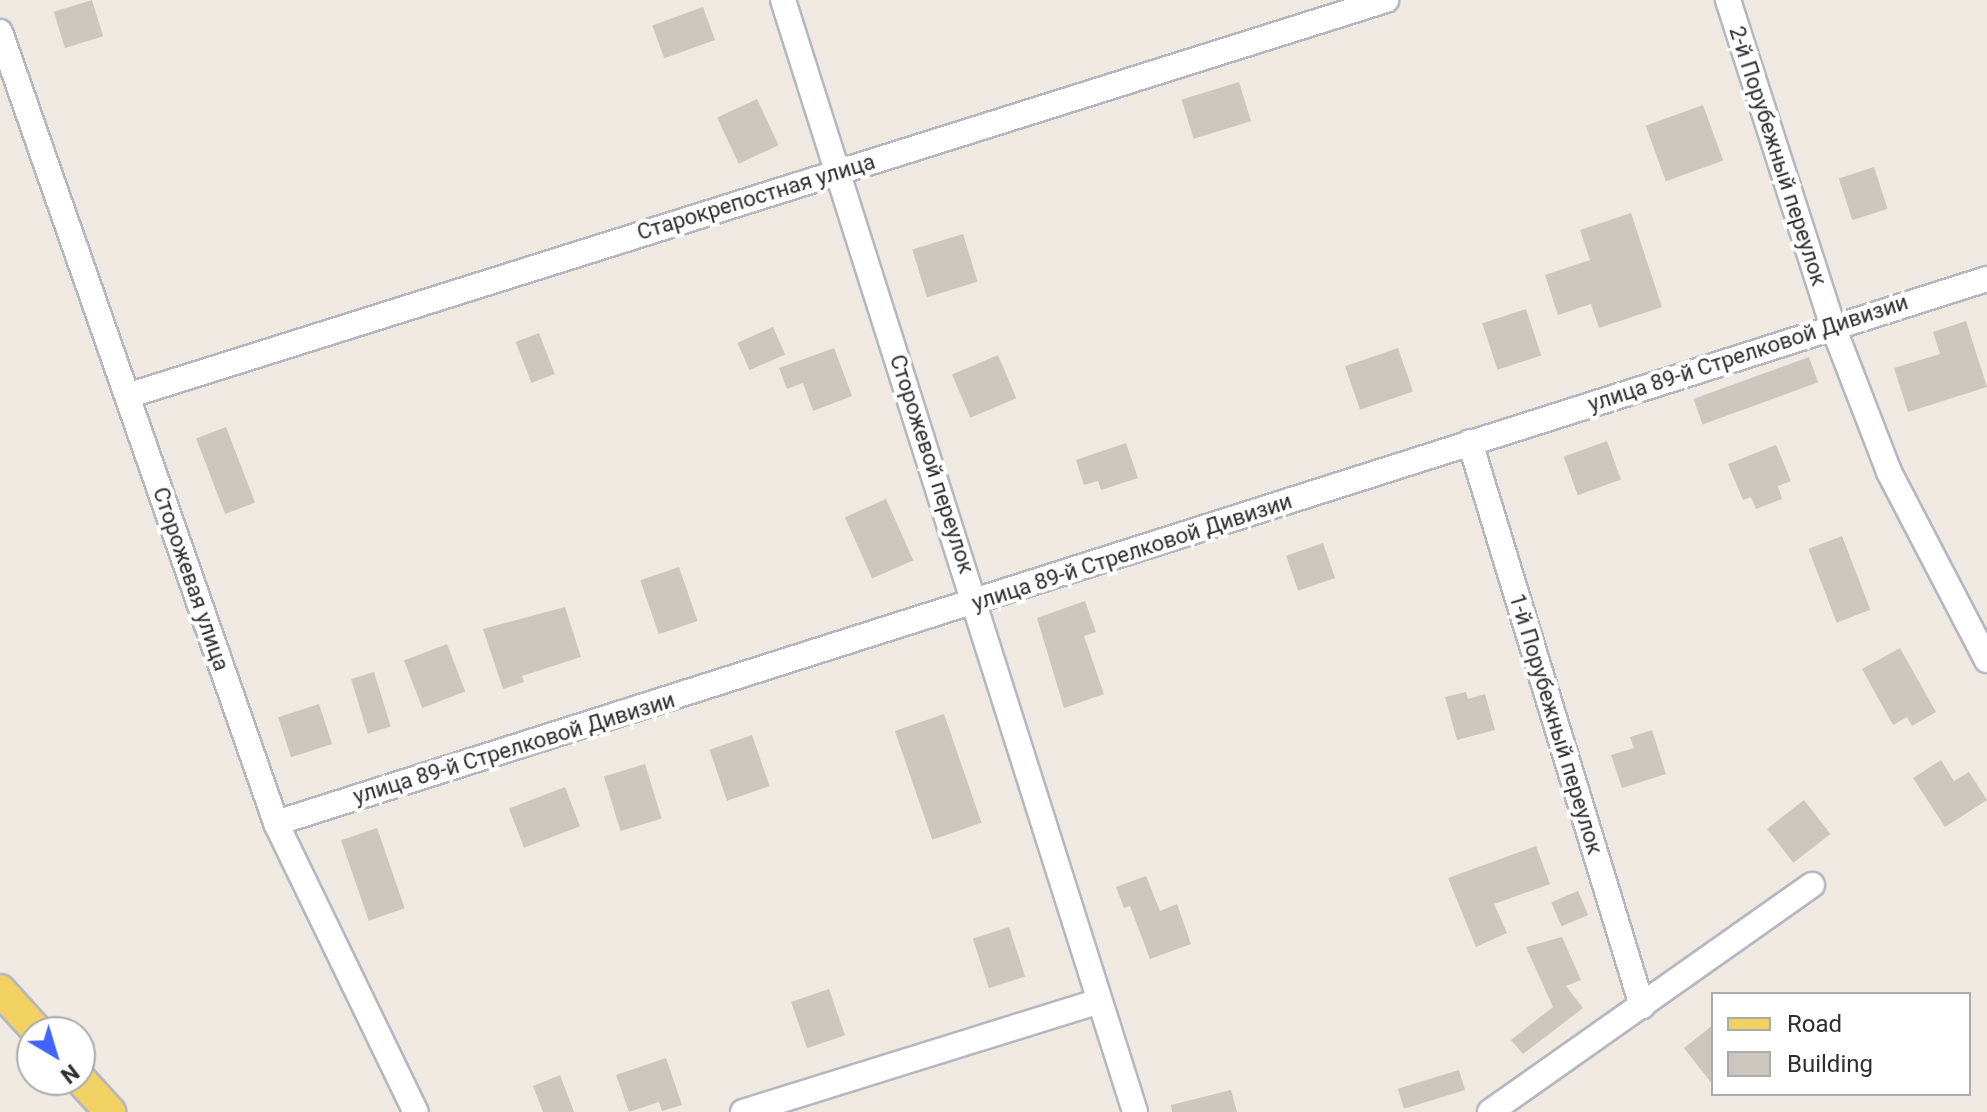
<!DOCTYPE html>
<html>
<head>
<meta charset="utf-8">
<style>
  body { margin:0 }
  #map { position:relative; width:1987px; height:1112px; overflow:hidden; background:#efe9e1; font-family:Roboto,sans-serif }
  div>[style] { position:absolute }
  .building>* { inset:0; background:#cbc7bf; transform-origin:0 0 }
  .roads { filter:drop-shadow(2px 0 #b4b7c1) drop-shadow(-2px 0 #b4b7c1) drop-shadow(0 2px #b4b7c1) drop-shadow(0 -2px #b4b7c1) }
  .minor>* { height:24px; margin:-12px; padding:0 12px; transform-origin:12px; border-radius:12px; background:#fff }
  .major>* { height:30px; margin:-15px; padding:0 15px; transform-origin:15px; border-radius:15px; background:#f2d163 }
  span { translate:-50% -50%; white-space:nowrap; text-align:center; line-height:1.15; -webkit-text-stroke:8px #fff; paint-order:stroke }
  .street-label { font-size:22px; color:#2e2e2e }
  .legend { position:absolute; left:1711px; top:992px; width:260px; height:104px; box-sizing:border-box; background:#fff; border:2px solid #ababab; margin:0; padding:10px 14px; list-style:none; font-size:24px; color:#2e2e2e }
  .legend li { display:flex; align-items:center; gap:16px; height:40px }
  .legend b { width:40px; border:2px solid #ababab }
  .north { position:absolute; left:16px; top:1016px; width:80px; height:80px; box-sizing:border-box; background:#fff; border:2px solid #ababab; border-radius:50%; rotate:142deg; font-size:22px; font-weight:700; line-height:32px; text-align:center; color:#2e2e2e }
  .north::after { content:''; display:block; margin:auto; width:28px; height:36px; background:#4264fb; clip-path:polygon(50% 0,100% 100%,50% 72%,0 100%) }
</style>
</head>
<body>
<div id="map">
  <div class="building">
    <i style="left:92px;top:0;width:38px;height:40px;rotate:73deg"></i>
    <i style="left:703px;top:7px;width:35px;height:54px;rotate:70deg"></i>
    <i style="left:1239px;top:82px;width:41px;height:60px;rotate:73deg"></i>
    <i style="left:757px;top:99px;width:51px;height:44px;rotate:65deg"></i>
    <i style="left:1703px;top:105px;width:59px;height:61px;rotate:70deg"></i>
    <i style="left:1874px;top:167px;width:44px;height:37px;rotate:72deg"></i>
    <i style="clip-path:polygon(1631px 213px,1662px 307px,1599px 328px,1591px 304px,1558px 315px,1545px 275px,1590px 260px,1580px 230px)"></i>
    <i style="left:963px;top:234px;width:50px;height:53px;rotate:73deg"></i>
    <i style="left:1526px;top:309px;width:49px;height:46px;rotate:72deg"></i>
    <i style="clip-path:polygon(1966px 321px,1987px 387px,1908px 412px,1894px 368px,1940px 354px,1933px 332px)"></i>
    <i style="left:773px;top:327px;width:30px;height:39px;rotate:66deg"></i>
    <i style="left:539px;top:333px;width:44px;height:25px;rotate:69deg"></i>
    <i style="clip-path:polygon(834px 348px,852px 396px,813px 411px,803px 383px,787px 389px,779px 368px)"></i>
    <i style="left:1398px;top:348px;width:46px;height:56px;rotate:71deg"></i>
    <i style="left:998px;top:355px;width:47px;height:50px;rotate:67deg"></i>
    <i style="left:1809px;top:357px;width:27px;height:123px;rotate:70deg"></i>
    <i style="left:226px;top:427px;width:81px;height:32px;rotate:69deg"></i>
    <i style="left:1607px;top:441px;width:41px;height:46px;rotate:70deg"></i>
    <i style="clip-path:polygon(1126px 443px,1138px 478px,1101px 490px,1098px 481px,1084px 485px,1076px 460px)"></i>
    <i style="clip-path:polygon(1776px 445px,1791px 481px,1778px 486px,1782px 499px,1756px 509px,1751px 497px,1743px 500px,1728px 464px)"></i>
    <i style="left:886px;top:499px;width:67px;height:45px;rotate:66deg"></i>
    <i style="left:1842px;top:536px;width:79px;height:36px;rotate:69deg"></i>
    <i style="left:1323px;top:543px;width:37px;height:39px;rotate:71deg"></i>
    <i style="left:679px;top:567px;width:57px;height:41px;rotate:71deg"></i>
    <i style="clip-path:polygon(1085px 601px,1096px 632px,1084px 636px,1104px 694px,1064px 708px,1037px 618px)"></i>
    <i style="clip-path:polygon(565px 607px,581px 657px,522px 676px,524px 682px,503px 689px,483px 629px)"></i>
    <i style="left:447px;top:644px;width:51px;height:46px;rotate:69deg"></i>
    <i style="clip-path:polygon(1900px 648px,1936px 712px,1912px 726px,1907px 717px,1893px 725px,1862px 669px)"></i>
    <i style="left:374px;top:672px;width:57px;height:24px;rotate:73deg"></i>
    <i style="clip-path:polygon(1466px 692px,1468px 699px,1485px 694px,1495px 730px,1457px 740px,1445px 697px)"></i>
    <i style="left:319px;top:704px;width:42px;height:43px;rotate:72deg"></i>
    <i style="left:944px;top:714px;width:115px;height:52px;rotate:71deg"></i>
    <i style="clip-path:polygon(1652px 730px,1666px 774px,1622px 788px,1611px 755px,1634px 748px,1630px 737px)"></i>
    <i style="left:752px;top:735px;width:54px;height:45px;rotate:71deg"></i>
    <i style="clip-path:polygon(1941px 760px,1954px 781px,1969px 772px,1987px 800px,1945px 827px,1913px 778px)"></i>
    <i style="left:645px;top:764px;width:57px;height:43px;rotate:73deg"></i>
    <i style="left:565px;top:787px;width:42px;height:60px;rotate:69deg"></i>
    <i style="left:1804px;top:800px;width:43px;height:47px;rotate:52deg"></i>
    <i style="left:377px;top:828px;width:85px;height:38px;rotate:71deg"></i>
    <i style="clip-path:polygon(1536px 846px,1550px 884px,1494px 904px,1507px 933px,1476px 947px,1448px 878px)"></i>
    <i style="clip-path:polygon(1146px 876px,1160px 911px,1177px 904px,1191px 944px,1150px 959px,1130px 906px,1124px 908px,1116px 887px)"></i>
    <i style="left:1578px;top:891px;width:26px;height:29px;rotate:67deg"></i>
    <i style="left:1009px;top:927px;width:52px;height:38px;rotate:72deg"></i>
    <i style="clip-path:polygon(1562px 937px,1581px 980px,1566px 986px,1583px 1008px,1523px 1054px,1511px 1040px,1553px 1007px,1526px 947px)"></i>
    <i style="left:829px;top:989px;width:49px;height:40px;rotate:71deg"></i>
    <i style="clip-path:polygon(1713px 1025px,1713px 1085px,1684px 1048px)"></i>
    <i style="clip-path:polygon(666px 1058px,682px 1105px,662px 1111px,659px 1102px,629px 1112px,616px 1075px)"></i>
    <i style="left:1459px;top:1070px;width:21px;height:64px;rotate:73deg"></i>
    <i style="clip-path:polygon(560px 1075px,574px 1112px,543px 1112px,533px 1086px)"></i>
    <i style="clip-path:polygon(1231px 1090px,1237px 1112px,1172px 1112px,1171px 1105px)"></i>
  </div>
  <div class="roads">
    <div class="minor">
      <i style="left:783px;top:0;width:1166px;rotate:72.43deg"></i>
      <i style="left:1728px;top:0;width:340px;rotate:72.2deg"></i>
      <i style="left:1832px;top:324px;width:159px;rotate:68.9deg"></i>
      <i style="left:1889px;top:472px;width:212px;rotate:62.5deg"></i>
      <i style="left:0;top:32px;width:838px;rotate:70.76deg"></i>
      <i style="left:276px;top:823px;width:321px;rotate:64.2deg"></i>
      <i style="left:127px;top:396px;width:1320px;rotate:-17.46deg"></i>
      <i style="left:1470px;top:442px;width:590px;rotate:73.04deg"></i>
      <i style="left:276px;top:823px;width:1795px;rotate:-17.64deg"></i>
      <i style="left:743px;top:1112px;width:371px;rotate:-17.3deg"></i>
      <i style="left:1490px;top:1112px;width:394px;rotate:-35.2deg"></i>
    </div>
    <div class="major">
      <i style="left:0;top:990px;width:57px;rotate:47.9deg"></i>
      <i style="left:80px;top:1079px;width:45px;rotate:47.7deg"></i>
    </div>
  </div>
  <div class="street-label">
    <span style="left:1778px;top:156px;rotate:72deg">2-й Порубежный переулок</span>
    <span style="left:756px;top:197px;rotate:-17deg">Старокрепостная улица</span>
    <span style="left:1748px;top:353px;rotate:-18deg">улица 89-й Стрелковой Дивизии</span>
    <span style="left:932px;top:464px;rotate:72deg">Сторожевой переулок</span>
    <span style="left:1132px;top:552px;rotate:-18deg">улица 89-й Стрелковой Дивизии</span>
    <span style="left:191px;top:579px;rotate:71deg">Сторожевая улица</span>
    <span style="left:1556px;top:724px;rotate:73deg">1-й Порубежный переулок</span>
    <span style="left:514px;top:748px;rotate:-17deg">улица 89-й Стрелковой Дивизии</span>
  </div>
  <ul class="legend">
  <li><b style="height:10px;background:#f2d163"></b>Road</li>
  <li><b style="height:22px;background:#cbc7bf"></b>Building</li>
  </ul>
  <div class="north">N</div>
</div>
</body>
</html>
